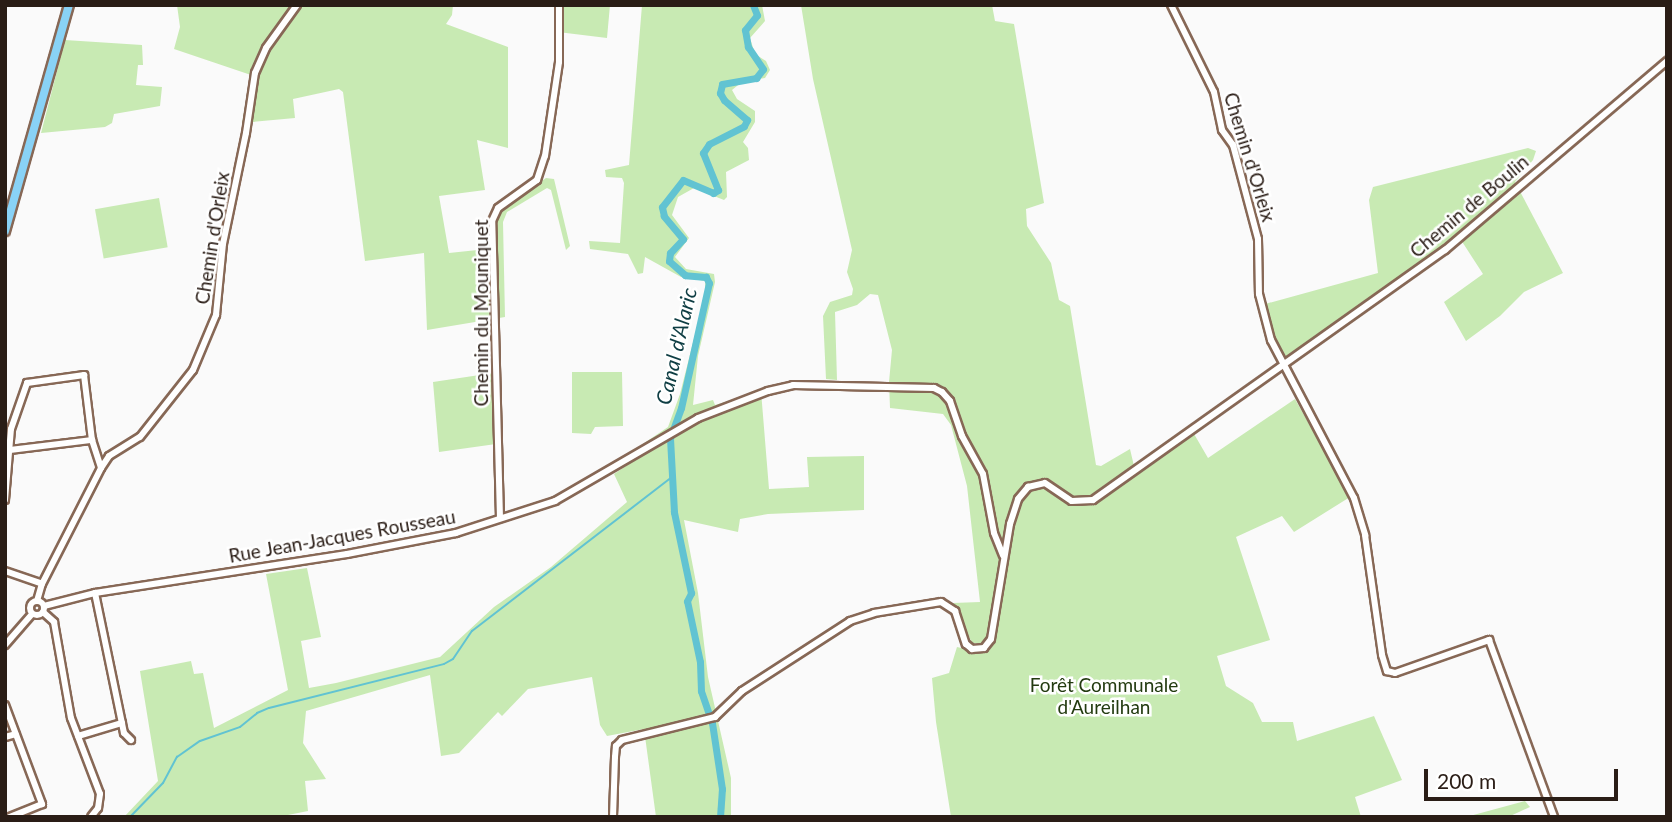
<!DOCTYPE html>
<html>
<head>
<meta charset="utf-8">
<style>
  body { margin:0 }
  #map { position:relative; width:1672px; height:822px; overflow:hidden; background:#fafafa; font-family:Lato,sans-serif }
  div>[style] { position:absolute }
  .green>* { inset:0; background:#c8eab3; transform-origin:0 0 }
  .stream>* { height:2px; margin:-1px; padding:0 1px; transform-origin:1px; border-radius:1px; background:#61c3d2 }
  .canal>* { height:7px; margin:-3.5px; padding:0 3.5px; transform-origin:3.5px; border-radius:3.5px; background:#61c3d2 }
  .roads { filter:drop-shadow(2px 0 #876856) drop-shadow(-2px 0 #876856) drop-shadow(0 2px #876856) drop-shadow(0 -2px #876856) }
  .minor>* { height:6px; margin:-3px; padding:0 3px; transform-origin:3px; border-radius:3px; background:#fff }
  .minor>.ring { margin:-3px; padding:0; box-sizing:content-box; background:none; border:6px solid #fff; border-radius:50% }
  .major>* { height:8px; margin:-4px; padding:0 4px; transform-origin:4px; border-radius:4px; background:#89d2f6 }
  span { translate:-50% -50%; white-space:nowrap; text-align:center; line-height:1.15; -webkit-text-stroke:5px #fff; paint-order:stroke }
  .street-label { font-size:19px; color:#2a1d16 }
  .park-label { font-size:19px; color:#233b10 }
  .water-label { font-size:21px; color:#0e3d43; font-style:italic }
  .frame { position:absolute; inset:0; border:7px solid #2a1d16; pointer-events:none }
  .scale { position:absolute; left:1424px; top:769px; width:194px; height:32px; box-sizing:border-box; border:4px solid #2a1d16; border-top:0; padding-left:9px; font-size:21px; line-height:24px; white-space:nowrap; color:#2a1d16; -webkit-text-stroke:5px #fff; paint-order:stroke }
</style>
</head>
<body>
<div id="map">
  <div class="green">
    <i style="clip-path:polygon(177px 5px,453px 5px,452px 15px,446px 24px,508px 47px,508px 148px,477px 140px,485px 190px,439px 196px,449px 253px,487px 249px,494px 243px,496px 223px,503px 208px,546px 178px,554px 179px,570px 246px,566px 250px,551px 190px,547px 188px,507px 212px,503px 222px,505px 317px,427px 330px,424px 253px,365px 261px,343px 92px,339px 89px,293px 99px,295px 118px,242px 123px,251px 75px,174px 49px,180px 27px)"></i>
    <i style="clip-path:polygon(557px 5px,610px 5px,607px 38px,558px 32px)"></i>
    <i style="clip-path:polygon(642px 5px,762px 5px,765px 21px,750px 38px,755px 54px,766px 61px,770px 70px,765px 78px,743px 81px,732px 90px,737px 99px,755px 111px,755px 122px,743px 142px,748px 148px,749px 160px,726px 172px,727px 197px,724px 200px,694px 188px,678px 197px,672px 215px,689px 238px,675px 257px,686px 269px,714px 274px,715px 282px,698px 356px,693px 405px,713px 400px,715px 405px,761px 391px,769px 489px,809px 487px,807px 457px,864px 456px,864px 510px,768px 514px,740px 519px,738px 532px,684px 520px,698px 593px,708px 677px,731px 778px,731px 817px,656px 817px,644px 729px,607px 736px,600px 725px,592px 677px,528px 689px,502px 716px,498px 712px,459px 753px,441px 756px,430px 675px,306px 711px,303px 743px,326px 779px,305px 781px,308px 811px,278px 817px,124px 817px,158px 781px,140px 671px,191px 661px,194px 674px,203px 673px,214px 728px,288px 690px,266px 574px,307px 568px,321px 637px,301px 641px,309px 688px,336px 683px,440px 657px,494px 607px,551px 567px,627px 502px,614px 474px,629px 464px,628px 454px,668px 427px,680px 394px,705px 295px,705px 281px,681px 277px,645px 257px,643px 273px,638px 274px,628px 254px,590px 249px,589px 241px,620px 243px,624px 183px,622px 178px,606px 177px,605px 170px,629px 165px)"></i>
    <i style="clip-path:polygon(801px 5px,992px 5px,995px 21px,1014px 24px,1044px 203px,1026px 209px,1027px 226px,1051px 263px,1059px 300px,1070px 306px,1096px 465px,1101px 466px,1130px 449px,1134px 466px,1190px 427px,1208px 458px,1295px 399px,1350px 497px,1294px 532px,1282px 516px,1236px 537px,1270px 640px,1217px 656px,1226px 686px,1253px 703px,1262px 722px,1293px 722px,1297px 741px,1374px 716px,1402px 780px,1355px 797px,1361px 817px,951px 817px,936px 722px,932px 678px,949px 673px,957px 647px,978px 652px,993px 641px,1002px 595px,995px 598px,989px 638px,982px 643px,972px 643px,953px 603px,980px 602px,967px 486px,951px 425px,943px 414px,890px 408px,889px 382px,892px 350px,878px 295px,870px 294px,857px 305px,835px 312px,837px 380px,826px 379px,823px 316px,830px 302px,852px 295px,853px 289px,847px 272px,852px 250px,813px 79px)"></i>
    <i style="clip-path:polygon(65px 40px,142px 45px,143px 65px,138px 65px,136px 85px,162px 87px,160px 106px,114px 114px,112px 123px,105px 127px,41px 133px)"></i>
    <i style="clip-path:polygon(1528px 148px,1536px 151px,1533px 160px,1515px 182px,1563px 273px,1524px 292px,1500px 316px,1466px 341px,1444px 302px,1483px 274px,1461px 240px,1450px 248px,1446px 243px,1282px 361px,1272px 336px,1265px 304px,1378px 273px,1369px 200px,1373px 187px)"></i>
    <i style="left:159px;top:198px;width:50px;height:65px;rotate:80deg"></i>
    <i style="clip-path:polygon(572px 372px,622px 372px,623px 426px,595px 427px,591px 434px,572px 433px)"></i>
    <i style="clip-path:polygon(493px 373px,496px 444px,439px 452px,433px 382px)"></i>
    <i style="clip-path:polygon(1525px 801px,1530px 807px,1508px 817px,1466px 817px)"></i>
  </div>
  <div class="stream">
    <i style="left:130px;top:817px;width:47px;rotate:-45.9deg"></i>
    <i style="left:163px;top:783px;width:30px;rotate:-62deg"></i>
    <i style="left:177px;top:757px;width:28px;rotate:-35deg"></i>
    <i style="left:200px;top:741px;width:42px;rotate:-19.3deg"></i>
    <i style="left:240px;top:727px;width:22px;rotate:-39deg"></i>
    <i style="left:257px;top:713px;width:13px;rotate:-23deg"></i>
    <i style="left:269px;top:708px;width:180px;rotate:-14.1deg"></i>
    <i style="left:444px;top:664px;width:10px;rotate:-29deg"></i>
    <i style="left:453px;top:659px;width:34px;rotate:-56deg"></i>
    <i style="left:472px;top:631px;width:254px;rotate:-37.6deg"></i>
  </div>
  <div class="canal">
    <i style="left:720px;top:817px;width:28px;rotate:-86deg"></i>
    <i style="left:722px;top:789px;width:67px;rotate:-98.6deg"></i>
    <i style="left:712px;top:723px;width:34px;rotate:-109deg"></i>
    <i style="left:701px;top:691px;width:29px;rotate:-92deg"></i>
    <i style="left:700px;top:662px;width:62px;rotate:-102deg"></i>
    <i style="left:687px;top:601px;width:9px;rotate:-63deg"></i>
    <i style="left:691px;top:593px;width:83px;rotate:-101.9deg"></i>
    <i style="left:674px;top:512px;width:74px;rotate:-93.1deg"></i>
    <i style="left:670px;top:438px;width:32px;rotate:-70deg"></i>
    <i style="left:681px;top:408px;width:128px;rotate:-77.4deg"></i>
    <i style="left:709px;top:283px;width:7px;rotate:-117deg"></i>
    <i style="left:706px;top:277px;width:21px;rotate:-175deg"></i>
    <i style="left:685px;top:275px;width:21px;rotate:-139deg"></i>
    <i style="left:669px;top:261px;width:8px;rotate:-83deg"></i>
    <i style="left:670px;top:253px;width:19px;rotate:-47deg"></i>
    <i style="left:683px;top:239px;width:30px;rotate:-130deg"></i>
    <i style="left:664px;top:216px;width:9px;rotate:-103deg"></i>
    <i style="left:662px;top:207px;width:34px;rotate:-52deg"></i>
    <i style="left:683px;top:180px;width:33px;rotate:23deg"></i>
    <i style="left:713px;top:193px;width:6px;rotate:-31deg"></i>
    <i style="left:718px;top:190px;width:40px;rotate:-112deg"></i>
    <i style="left:703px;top:153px;width:11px;rotate:-56deg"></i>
    <i style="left:709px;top:144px;width:39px;rotate:-27deg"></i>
    <i style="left:744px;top:126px;width:7px;rotate:-63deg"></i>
    <i style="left:747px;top:120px;width:30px;rotate:-139deg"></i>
    <i style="left:724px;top:100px;width:8px;rotate:-120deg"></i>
    <i style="left:720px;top:93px;width:9px;rotate:-77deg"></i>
    <i style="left:722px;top:84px;width:35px;rotate:-10deg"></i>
    <i style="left:756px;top:78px;width:11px;rotate:-52deg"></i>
    <i style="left:763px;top:69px;width:27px;rotate:-124deg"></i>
    <i style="left:748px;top:47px;width:17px;rotate:-100deg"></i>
    <i style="left:745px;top:30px;width:19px;rotate:-51deg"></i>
    <i style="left:757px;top:15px;width:11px;rotate:-112deg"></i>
  </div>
  <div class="roads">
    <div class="minor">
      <i style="left:1171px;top:5px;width:97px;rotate:63.7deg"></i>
      <i style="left:1214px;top:92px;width:39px;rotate:78deg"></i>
      <i style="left:1222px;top:130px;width:19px;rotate:54deg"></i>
      <i style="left:1233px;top:145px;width:97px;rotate:75.1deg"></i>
      <i style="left:1258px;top:239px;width:55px;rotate:89deg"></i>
      <i style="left:1259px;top:294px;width:48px;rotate:75.4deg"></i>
      <i style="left:1271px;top:340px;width:178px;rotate:62.3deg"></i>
      <i style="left:1354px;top:498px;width:39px;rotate:73deg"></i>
      <i style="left:1365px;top:535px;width:121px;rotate:81.9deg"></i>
      <i style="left:1382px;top:655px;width:17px;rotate:73deg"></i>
      <i style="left:1387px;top:671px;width:8px;rotate:14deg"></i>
      <i style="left:1395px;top:673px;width:100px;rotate:-19.3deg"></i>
      <i style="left:1489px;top:640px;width:189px;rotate:69.8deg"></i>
      <i style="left:10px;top:450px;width:83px;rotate:-7deg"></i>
      <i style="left:5px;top:500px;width:71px;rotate:-85.2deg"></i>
      <i style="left:11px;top:429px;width:49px;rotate:-70.8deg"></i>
      <i style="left:27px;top:383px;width:58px;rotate:-8deg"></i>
      <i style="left:84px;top:375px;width:65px;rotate:83deg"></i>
      <i style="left:92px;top:440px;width:29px;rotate:72deg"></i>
      <i style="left:500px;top:518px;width:297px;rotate:-91.5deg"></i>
      <i style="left:492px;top:221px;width:14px;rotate:-65deg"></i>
      <i style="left:498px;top:208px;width:48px;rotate:-35.7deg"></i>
      <i style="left:537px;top:180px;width:25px;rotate:-72deg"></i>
      <i style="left:545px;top:156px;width:95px;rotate:-81.5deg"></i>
      <i style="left:559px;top:62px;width:57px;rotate:-90deg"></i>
      <i style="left:5px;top:571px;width:39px;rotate:19deg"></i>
      <i style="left:95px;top:593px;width:143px;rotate:78.3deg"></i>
      <i style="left:124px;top:733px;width:10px;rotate:45deg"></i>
      <i class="ring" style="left:30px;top:601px;width:8px;height:8px"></i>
      <i style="left:37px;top:601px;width:18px;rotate:-74deg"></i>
      <i style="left:42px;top:584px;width:130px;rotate:-63deg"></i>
      <i style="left:101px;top:468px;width:14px;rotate:-56deg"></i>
      <i style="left:109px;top:456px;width:36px;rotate:-32deg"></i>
      <i style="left:140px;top:437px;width:85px;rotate:-51.7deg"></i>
      <i style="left:193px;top:370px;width:60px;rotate:-67.3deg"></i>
      <i style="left:216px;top:315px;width:71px;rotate:-84.4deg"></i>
      <i style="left:223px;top:244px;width:113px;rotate:-78.3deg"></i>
      <i style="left:246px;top:133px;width:61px;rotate:-81.5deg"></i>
      <i style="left:255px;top:73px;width:27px;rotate:-66deg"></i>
      <i style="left:266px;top:48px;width:53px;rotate:-54.2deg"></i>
      <i style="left:44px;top:606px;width:53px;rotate:-14.3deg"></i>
      <i style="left:95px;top:593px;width:255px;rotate:-8.8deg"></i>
      <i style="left:347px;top:554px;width:111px;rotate:-10.9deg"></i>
      <i style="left:456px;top:533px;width:104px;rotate:-17.9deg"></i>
      <i style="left:555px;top:501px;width:165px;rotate:-30.1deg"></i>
      <i style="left:698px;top:418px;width:75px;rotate:-21.1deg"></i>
      <i style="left:768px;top:391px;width:26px;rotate:-13deg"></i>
      <i style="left:793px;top:385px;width:141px;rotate:1.2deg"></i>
      <i style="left:934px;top:388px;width:9px;rotate:27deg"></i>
      <i style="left:942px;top:392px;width:12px;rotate:48deg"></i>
      <i style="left:950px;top:401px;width:37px;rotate:71deg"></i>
      <i style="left:962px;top:436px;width:43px;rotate:61.1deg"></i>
      <i style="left:983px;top:474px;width:60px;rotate:79.4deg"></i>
      <i style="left:994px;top:533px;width:24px;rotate:68deg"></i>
      <i style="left:43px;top:612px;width:15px;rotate:42deg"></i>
      <i style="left:54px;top:622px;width:97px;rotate:80deg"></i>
      <i style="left:71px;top:718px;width:81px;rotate:69.1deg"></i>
      <i style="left:100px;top:794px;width:14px;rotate:98deg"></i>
      <i style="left:98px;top:808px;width:11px;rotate:128deg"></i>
      <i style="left:5px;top:645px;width:41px;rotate:-48.9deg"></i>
      <i style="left:5px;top:705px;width:106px;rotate:69.5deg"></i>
      <i style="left:42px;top:804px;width:35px;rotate:158deg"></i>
      <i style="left:78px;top:736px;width:46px;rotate:-16.5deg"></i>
      <i style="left:5px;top:737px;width:11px;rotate:-15deg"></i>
      <i style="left:613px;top:817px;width:60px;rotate:-88.1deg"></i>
      <i style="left:615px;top:757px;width:11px;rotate:-85deg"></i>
      <i style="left:616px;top:746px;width:8px;rotate:-45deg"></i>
      <i style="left:622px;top:740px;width:96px;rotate:-13.9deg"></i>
      <i style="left:715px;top:717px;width:37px;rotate:-44deg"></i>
      <i style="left:742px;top:691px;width:129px;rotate:-32.9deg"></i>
      <i style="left:850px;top:621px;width:25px;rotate:-18deg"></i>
      <i style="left:874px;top:613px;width:68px;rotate:-9.3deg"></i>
      <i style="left:941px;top:602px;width:17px;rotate:33deg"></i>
      <i style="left:955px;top:611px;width:35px;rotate:72deg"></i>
      <i style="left:966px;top:644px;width:8px;rotate:40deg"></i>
      <i style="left:972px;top:649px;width:12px;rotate:-5deg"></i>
      <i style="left:984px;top:648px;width:11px;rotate:-52deg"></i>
      <i style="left:991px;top:639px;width:117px;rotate:-80.6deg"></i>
      <i style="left:1010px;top:524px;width:26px;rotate:-72deg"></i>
      <i style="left:1018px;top:499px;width:16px;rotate:-50deg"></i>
      <i style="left:1028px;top:487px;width:17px;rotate:-13deg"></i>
      <i style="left:1045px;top:483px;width:32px;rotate:34deg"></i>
      <i style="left:1072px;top:501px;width:21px;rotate:-3deg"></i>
      <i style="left:1093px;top:500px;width:432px;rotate:-35.4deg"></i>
      <i style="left:1445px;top:250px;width:292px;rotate:-40.4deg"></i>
    </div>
    <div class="major">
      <i style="left:5px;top:231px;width:235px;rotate:-74.2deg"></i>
    </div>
  </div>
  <div class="street-label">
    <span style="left:1250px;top:157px;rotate:73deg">Chemin d'Orleix</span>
    <span style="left:1469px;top:206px;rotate:-40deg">Chemin de Boulin</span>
    <span style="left:212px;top:238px;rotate:-81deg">Chemin d'Orleix</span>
    <span style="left:481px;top:313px;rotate:-90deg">Chemin du Mouniquet</span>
    <span style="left:342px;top:536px;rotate:-10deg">Rue Jean-Jacques Rousseau</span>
  </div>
  <div class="park-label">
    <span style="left:1104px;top:696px">Forêt Communale<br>d'Aureilhan</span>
  </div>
  <div class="water-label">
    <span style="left:676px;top:346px;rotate:-77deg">Canal d'Alaric</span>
  </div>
  <div class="frame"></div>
  <div class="scale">200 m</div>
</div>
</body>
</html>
